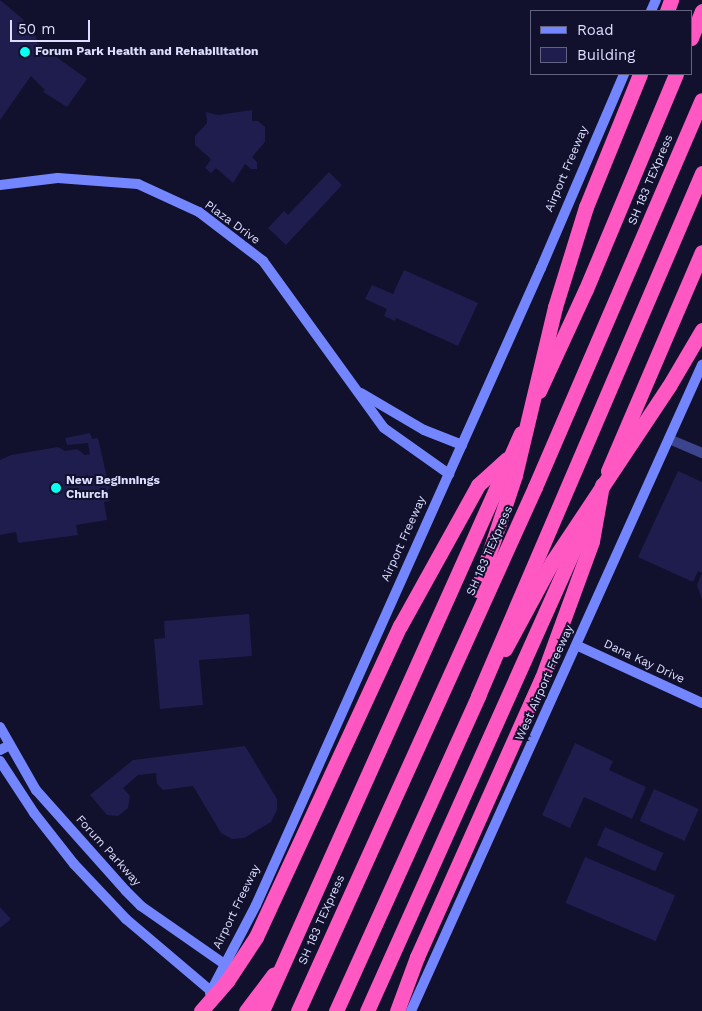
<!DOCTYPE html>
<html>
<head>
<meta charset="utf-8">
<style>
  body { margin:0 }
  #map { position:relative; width:702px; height:1011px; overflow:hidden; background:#11112d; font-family:"Work Sans",sans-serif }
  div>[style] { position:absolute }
  .building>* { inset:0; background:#1f1c4e; transform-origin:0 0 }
  .street>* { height:10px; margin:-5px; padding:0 5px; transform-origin:5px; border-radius:5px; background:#3b448d }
  .secondary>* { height:10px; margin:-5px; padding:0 5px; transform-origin:5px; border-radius:5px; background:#7486ff }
  .highway>* { height:15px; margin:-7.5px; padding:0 7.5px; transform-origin:7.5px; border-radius:7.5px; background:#ff58c2 }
  .highway-bridge>* { height:15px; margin:-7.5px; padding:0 7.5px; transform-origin:7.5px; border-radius:7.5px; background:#ff58c2 }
  .dots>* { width:14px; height:14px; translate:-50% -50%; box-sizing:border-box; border:2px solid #11112d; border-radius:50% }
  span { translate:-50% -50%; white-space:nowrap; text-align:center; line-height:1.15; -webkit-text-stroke:4px #11112d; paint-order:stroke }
  .poi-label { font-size:12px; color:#dddeff; font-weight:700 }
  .left { translate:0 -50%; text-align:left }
  .street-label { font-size:12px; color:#dddeff }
  .legend { position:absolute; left:530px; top:10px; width:162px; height:65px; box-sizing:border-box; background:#11112d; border:1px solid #636381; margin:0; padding:6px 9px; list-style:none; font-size:15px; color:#dddeff }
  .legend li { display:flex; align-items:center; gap:10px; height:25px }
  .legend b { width:25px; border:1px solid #636381 }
  .scale { position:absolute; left:10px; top:20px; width:80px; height:22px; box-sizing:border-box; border:2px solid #dddeff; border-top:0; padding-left:6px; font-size:15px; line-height:18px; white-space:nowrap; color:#dddeff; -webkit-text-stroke:4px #11112d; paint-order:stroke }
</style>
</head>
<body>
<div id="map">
  <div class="building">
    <i style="clip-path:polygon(0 0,24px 20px,18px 28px,25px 33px,31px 32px,36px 36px,37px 43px,87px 79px,67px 107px,43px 92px,45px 90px,31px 76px,0 120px)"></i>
    <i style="clip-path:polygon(252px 110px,252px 121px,258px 121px,265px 127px,265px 142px,252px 157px,257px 162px,257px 169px,251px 169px,245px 164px,233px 183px,216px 168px,211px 173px,205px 168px,211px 159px,195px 145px,195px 136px,207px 123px,206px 112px,218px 115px)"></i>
    <i style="clip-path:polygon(329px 172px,342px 185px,286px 245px,268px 228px,284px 211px,288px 215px)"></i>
    <i style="clip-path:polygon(404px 270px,478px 303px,458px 346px,396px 318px,395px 321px,384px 316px,387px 309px,365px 299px,372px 285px,393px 294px)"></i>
    <i style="clip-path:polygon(90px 433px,92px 439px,98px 438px,107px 478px,113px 478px,115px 487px,108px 489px,110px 501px,104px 502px,107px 520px,76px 525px,78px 535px,18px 543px,16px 532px,0 535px,0 460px,11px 455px,58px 447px,65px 451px,77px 449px,85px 455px,90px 454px,88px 443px,67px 445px,65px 438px)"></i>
    <i style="clip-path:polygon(678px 471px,702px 482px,702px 600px,697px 585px,702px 573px,698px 571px,693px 582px,638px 557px)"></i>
    <i style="clip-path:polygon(249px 614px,252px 656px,199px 660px,203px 705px,160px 709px,154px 639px,165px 638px,164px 621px)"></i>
    <i style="clip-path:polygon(575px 743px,613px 761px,609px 770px,646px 787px,632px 819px,584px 797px,570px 828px,542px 815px)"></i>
    <i style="clip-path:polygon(245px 746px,277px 799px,277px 810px,271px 822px,244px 838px,232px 839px,221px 833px,193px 786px,163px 790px,157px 784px,156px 773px,138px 775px,123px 788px,130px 796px,128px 808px,118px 816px,107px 815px,90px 795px,133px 760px)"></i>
    <i style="left:654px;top:789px;width:49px;height:35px;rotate:24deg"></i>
    <i style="left:605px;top:827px;width:64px;height:20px;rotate:24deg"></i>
    <i style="left:585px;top:857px;width:98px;height:50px;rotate:23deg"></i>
    <i style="clip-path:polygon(0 907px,11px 919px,0 928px)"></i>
  </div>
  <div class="street">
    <i style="left:669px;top:439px;width:36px;rotate:23deg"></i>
  </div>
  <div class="secondary">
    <i style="left:651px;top:11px;width:12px;rotate:-66deg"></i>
    <i style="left:0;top:185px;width:58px;rotate:-6.9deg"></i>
    <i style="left:58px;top:178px;width:80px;rotate:4.3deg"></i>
    <i style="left:138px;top:184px;width:67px;rotate:24.7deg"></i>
    <i style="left:199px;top:212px;width:81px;rotate:37.4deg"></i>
    <i style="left:263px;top:261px;width:206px;rotate:54.1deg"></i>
    <i style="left:384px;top:428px;width:80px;rotate:35.3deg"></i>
    <i style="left:361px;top:393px;width:73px;rotate:30.4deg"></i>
    <i style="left:424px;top:430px;width:41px;rotate:21.5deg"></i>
    <i style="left:576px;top:645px;width:139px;rotate:24.7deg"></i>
    <i style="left:0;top:727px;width:73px;rotate:60.3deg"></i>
    <i style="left:36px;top:790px;width:135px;rotate:48.3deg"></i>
    <i style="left:126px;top:891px;width:21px;rotate:45deg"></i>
    <i style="left:141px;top:906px;width:103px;rotate:34.8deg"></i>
    <i style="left:0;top:750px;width:11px;rotate:-27deg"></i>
    <i style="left:0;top:761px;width:62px;rotate:56.8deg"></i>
    <i style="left:34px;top:813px;width:65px;rotate:51.9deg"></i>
    <i style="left:74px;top:864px;width:76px;rotate:46.6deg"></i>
    <i style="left:126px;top:919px;width:111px;rotate:40.3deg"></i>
    <i style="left:210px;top:993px;width:99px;rotate:-62.4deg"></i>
    <i style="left:256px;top:905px;width:698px;rotate:-65.9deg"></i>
    <i style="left:541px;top:268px;width:211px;rotate:-66.8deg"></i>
    <i style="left:411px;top:1011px;width:709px;rotate:-65.75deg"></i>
  </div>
  <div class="highway">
    <i style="left:667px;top:11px;width:12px;rotate:-70deg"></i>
    <i style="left:691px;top:38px;width:29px;rotate:-68deg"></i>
    <i style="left:586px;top:207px;width:144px;rotate:-67.9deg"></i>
    <i style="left:539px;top:391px;width:112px;rotate:-65.3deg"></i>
    <i style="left:586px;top:289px;width:233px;rotate:-67.3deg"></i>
    <i style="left:608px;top:471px;width:238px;rotate:-66.8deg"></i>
    <i style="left:201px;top:1011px;width:40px;rotate:-49deg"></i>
    <i style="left:227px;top:981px;width:53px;rotate:-56.6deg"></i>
    <i style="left:256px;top:937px;width:343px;rotate:-65.2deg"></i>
    <i style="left:400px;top:626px;width:161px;rotate:-61deg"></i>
    <i style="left:478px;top:485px;width:39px;rotate:-42deg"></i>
    <i style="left:246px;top:1011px;width:46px;rotate:-52.9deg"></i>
    <i style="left:262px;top:1011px;width:633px;rotate:-65.86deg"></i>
    <i style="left:298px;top:1011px;width:575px;rotate:-65.66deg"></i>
    <i style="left:535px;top:487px;width:421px;rotate:-66.7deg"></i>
    <i style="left:336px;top:1011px;width:346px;rotate:-65.7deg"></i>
    <i style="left:478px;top:696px;width:569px;rotate:-66.81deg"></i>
    <i style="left:367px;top:1011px;width:546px;rotate:-65.88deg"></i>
    <i style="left:397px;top:1011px;width:58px;rotate:-69.7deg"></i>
    <i style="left:417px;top:957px;width:306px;rotate:-65.9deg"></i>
    <i style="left:542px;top:678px;width:146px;rotate:-69.9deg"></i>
    <i style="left:592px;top:541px;width:57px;rotate:-79.9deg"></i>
  </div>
  <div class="highway-bridge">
    <i style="left:477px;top:590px;width:121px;rotate:-71.7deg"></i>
    <i style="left:515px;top:475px;width:173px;rotate:-76.6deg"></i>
    <i style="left:555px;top:307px;width:105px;rotate:-72.8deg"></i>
    <i style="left:505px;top:649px;width:99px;rotate:-61.6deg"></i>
    <i style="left:552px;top:562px;width:211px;rotate:-56.4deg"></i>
    <i style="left:669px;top:386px;width:65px;rotate:-59.5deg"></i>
  </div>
  <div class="dots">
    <i style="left:25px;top:52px;background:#09fff2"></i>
    <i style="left:56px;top:488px;background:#09fff2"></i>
  </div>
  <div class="poi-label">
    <span class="left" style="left:35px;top:52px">Forum Park Health and Rehabilitation</span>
    <span class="left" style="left:66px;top:488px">New Beginnings<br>Church</span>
  </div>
  <div class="street-label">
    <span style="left:567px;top:169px;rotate:-67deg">Airport Freeway</span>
    <span style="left:651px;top:180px;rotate:-67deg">SH 183 TEXpress</span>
    <span style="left:232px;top:223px;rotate:36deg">Plaza Drive</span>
    <span style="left:404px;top:539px;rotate:-66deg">Airport Freeway</span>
    <span style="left:490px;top:551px;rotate:-66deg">SH 183 TEXpress</span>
    <span style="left:644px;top:662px;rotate:25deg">Dana Kay Drive</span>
    <span style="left:545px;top:683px;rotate:-66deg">West Airport Freeway</span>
    <span style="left:108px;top:851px;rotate:48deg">Forum Parkway</span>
    <span style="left:237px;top:907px;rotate:-64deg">Airport Freeway</span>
    <span style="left:322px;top:920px;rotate:-66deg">SH 183 TEXpress</span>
  </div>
  <ul class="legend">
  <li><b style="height:6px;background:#7486ff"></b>Road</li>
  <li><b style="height:14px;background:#1f1c4e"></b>Building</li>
  </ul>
  <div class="scale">50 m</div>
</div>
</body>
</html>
